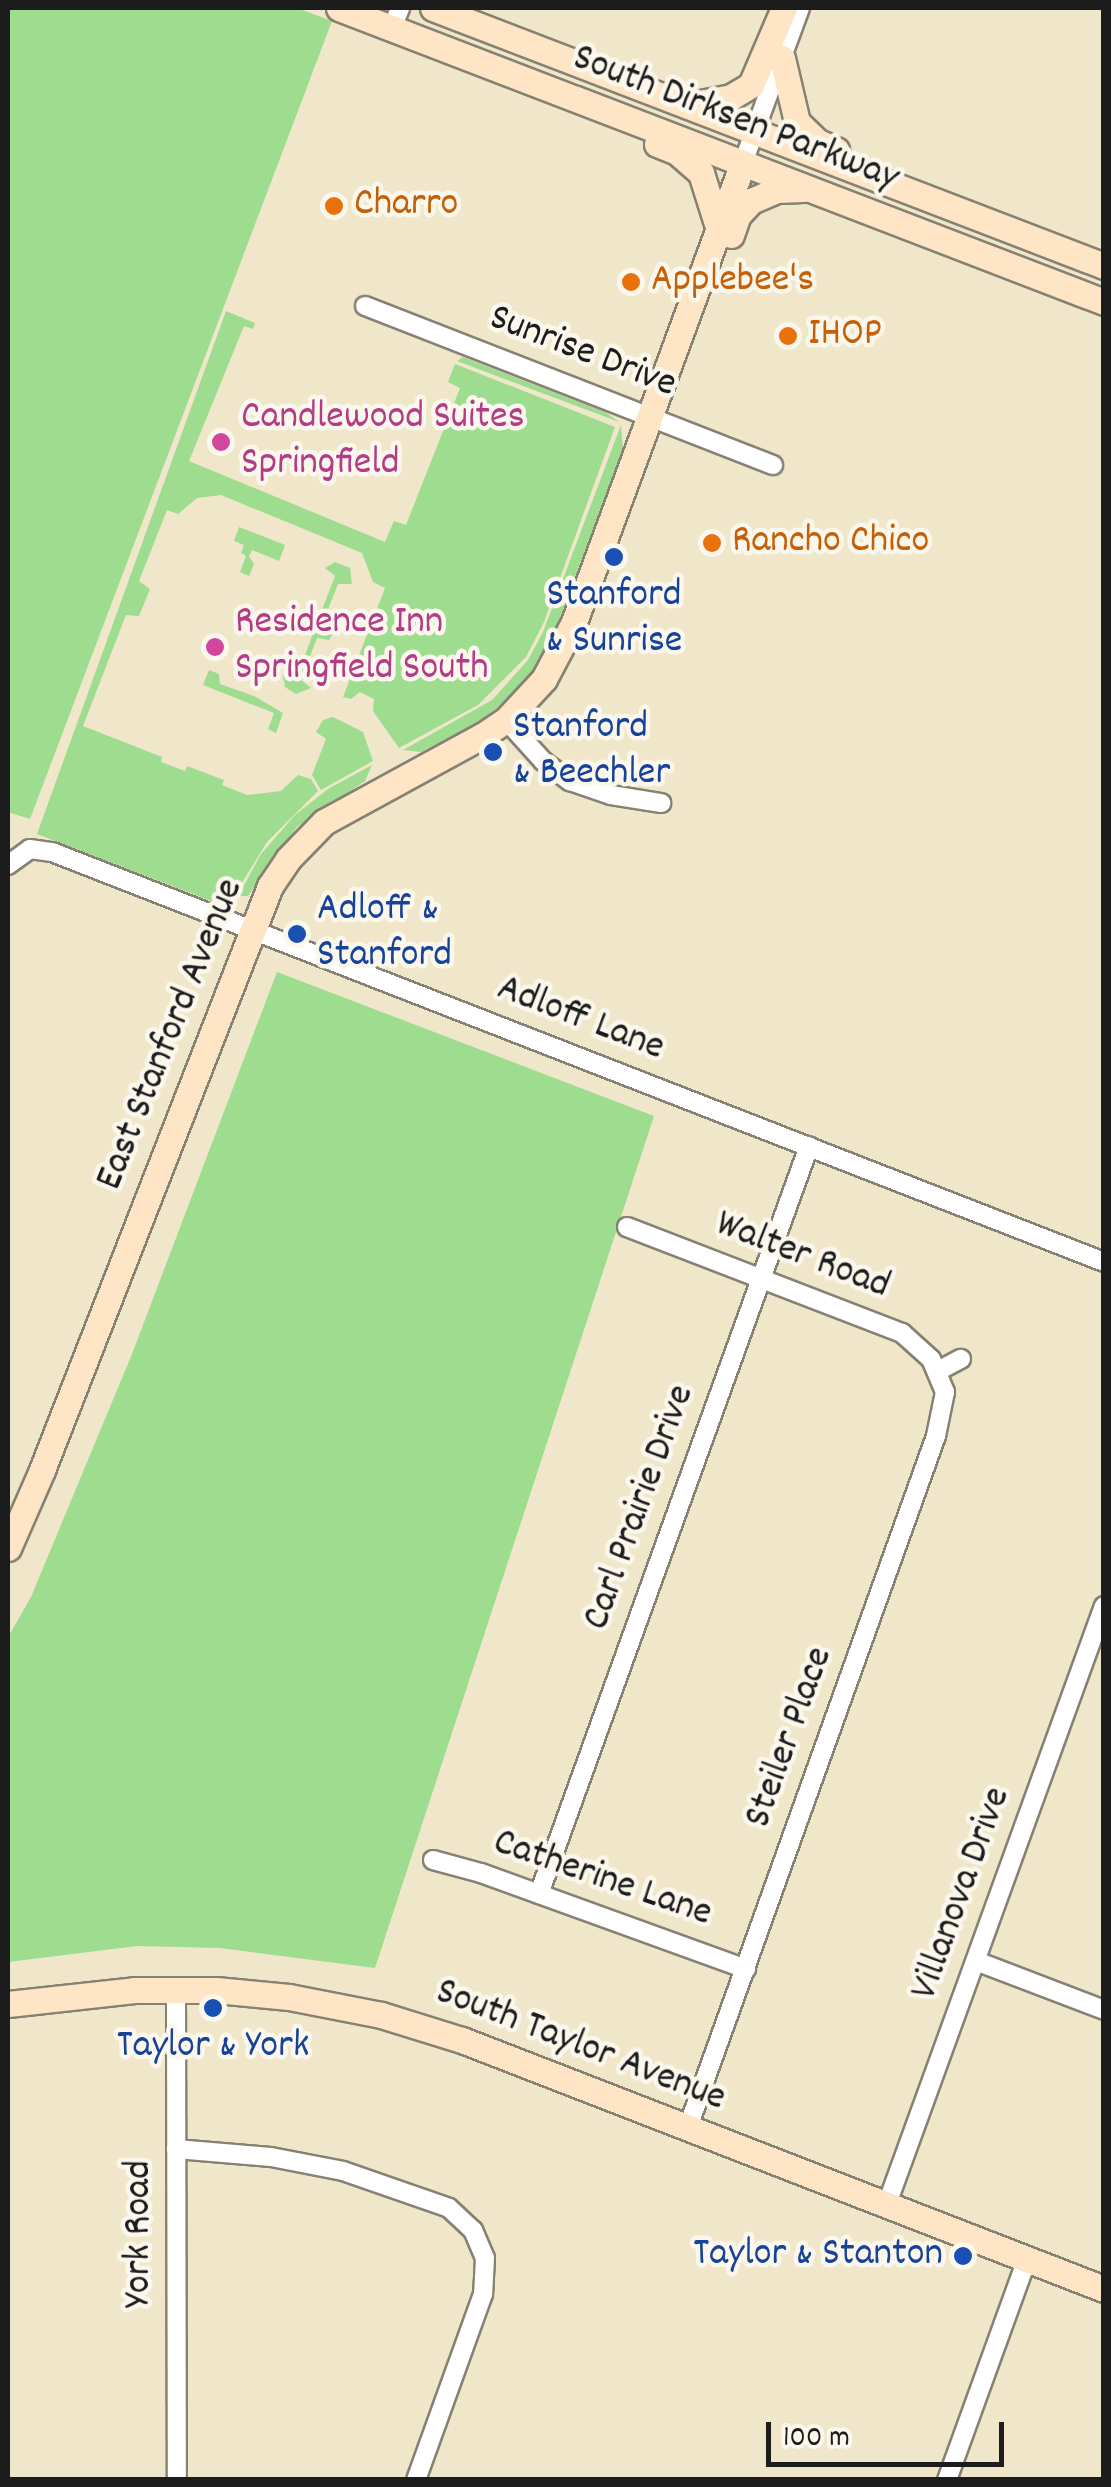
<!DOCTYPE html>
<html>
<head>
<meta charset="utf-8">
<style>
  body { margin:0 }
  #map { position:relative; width:1111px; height:2487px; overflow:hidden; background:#f0e6ca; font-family:Dekko,sans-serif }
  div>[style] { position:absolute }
  .green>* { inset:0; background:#9edc90 }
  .roads { filter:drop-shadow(2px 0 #868173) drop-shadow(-2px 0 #868173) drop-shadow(0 2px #868173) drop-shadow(0 -2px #868173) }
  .street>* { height:18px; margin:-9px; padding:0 9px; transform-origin:9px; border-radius:9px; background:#fff }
  .secondary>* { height:25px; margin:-12.5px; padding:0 12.5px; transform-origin:12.5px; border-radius:12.5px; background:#fde5c5 }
  .dots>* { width:28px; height:28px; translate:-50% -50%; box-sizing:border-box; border:5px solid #fbf7ec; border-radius:50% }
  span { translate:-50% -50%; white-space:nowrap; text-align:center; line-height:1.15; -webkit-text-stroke:9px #fbf7ec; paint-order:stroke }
  .street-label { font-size:40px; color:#1c1c1c }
  .food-label { font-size:40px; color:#c56008 }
  .left { translate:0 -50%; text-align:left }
  .hotel-label { font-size:40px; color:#b23c85 }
  .transit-label { font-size:40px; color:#164399 }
  .right { translate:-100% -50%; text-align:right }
  .frame { position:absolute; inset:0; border:10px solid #1c1c1c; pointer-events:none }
  .scale { position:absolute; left:766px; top:2422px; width:238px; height:45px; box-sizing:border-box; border:5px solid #1c1c1c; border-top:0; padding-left:12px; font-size:30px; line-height:35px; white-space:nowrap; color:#1c1c1c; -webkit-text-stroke:8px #fbf7ec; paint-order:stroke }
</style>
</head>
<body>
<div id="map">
  <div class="green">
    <i style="clip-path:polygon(8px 8px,297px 8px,332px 21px,30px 819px,8px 812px)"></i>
    <i style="clip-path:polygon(226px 311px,255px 323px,253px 329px,244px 326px,189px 461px,385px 542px,394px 521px,406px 525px,460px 388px,448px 382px,455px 364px,615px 427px,544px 622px,526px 657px,478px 705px,399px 748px,373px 711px,374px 699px,360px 692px,351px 699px,343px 697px,385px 588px,373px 582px,362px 553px,221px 495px,197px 498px,178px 514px,167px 510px,139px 581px,150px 589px,139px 616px,126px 615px,83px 726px,162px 757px,161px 762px,185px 771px,187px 766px,224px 780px,222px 785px,247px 795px,281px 791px,298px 775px,311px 779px,318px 791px,267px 842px,227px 907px,37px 834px)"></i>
    <i style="clip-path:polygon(463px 357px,605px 412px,619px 422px,457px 361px)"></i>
    <i style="clip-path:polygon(621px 425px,623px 449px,557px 625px,535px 668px,514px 694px,478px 723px,421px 752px,403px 750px,492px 700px,528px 660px,543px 632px)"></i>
    <i style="clip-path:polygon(239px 527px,285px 545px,279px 561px,252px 550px,249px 556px,254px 564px,249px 576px,240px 572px,246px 556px,241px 553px,244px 545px,234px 541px)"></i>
    <i style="clip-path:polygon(335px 562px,350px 568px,352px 584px,338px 584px,322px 625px,333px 633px,329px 640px,317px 638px,301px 680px,311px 688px,296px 694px,285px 687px,283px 676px,287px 669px,299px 672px,312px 636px,301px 628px,306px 620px,317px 623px,335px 576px,325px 568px)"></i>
    <i style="clip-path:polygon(209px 670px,219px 674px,220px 684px,254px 696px,283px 713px,276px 733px,268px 729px,274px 713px,203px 685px)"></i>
    <i style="clip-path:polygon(333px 717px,363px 732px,373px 761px,321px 790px,312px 775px,326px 739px,316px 732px,323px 720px)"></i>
    <i style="clip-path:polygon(372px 765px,365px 781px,297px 827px,248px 896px,238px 896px,261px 854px,295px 815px,328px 789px)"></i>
    <i style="clip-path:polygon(277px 972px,654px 1116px,375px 1968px,220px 1948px,137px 1946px,8px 1962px,8px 1637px,31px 1597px,132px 1354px)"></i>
  </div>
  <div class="roads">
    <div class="street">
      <i style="left:392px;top:28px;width:22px;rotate:-68deg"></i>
      <i style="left:743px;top:163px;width:165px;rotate:-69.8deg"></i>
      <i style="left:365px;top:306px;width:438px;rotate:21.3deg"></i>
      <i style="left:506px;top:720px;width:55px;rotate:47.9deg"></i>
      <i style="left:543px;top:761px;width:34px;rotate:37deg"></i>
      <i style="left:570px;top:781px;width:43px;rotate:18.9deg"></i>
      <i style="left:611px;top:795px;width:51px;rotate:9.1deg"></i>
      <i style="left:8px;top:865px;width:27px;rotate:-36deg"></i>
      <i style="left:30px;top:849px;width:22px;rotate:8deg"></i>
      <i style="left:52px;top:852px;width:1129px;rotate:21.29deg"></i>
      <i style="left:627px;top:1227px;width:295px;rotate:21.1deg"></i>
      <i style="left:902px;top:1333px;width:39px;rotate:42deg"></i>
      <i style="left:931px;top:1359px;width:36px;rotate:67deg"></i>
      <i style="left:945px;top:1392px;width:45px;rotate:101.6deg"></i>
      <i style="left:936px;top:1436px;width:734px;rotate:109.74deg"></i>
      <i style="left:938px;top:1371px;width:26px;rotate:-28deg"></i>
      <i style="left:433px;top:1860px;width:50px;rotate:15.2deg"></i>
      <i style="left:481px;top:1873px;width:282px;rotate:19.9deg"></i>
      <i style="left:539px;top:1894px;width:795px;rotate:-70.15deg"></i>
      <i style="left:976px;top:1961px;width:137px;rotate:20.9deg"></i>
      <i style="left:176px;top:1989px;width:491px;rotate:89.9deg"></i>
      <i style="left:176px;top:2149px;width:95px;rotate:4.8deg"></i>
      <i style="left:271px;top:2157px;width:73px;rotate:11deg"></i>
      <i style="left:343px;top:2171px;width:112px;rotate:19.2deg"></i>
      <i style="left:449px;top:2208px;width:33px;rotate:43deg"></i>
      <i style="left:473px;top:2230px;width:30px;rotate:67deg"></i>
      <i style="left:485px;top:2258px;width:36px;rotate:93deg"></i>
      <i style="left:483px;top:2294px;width:198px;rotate:109.8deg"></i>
      <i style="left:887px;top:2204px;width:636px;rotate:-70.06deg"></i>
      <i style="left:947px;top:2480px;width:235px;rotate:-70.1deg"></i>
    </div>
    <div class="secondary">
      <i style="left:339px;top:8px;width:820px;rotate:21.02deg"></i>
      <i style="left:433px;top:8px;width:719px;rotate:21.03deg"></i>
      <i style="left:782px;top:58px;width:66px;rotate:76.8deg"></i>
      <i style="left:797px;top:122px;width:29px;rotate:44deg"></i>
      <i style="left:818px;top:142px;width:20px;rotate:24deg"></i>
      <i style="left:690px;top:105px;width:42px;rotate:-11deg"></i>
      <i style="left:731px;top:97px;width:23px;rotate:-31deg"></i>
      <i style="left:751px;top:85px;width:84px;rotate:-66.8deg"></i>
      <i style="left:657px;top:144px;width:22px;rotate:22deg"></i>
      <i style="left:677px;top:152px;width:32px;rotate:41deg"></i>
      <i style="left:701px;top:173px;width:57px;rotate:72.5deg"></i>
      <i style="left:731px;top:235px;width:21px;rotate:-71deg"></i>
      <i style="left:738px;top:215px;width:19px;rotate:-47deg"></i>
      <i style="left:751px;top:201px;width:28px;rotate:-23deg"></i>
      <i style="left:777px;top:190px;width:26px;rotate:-2deg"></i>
      <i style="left:8px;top:1548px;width:85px;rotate:-66.4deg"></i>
      <i style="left:42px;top:1470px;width:627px;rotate:-68.67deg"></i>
      <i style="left:270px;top:886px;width:32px;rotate:-56deg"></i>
      <i style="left:288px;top:859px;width:52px;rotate:-45.8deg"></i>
      <i style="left:324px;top:822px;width:180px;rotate:-28.6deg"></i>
      <i style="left:482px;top:736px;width:29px;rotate:-34deg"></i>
      <i style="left:506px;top:720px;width:56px;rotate:-47.2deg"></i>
      <i style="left:544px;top:679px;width:64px;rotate:-62.2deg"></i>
      <i style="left:574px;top:622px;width:489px;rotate:-69.8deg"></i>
      <i style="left:8px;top:2004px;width:127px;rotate:-6.3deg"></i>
      <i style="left:134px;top:1990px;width:82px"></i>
      <i style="left:216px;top:1990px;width:73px;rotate:5.5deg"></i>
      <i style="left:289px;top:1997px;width:94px;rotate:11.1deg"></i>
      <i style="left:381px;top:2015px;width:85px;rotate:17.2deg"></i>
      <i style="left:462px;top:2040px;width:689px;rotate:21.2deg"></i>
    </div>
  </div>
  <div class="dots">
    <i style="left:334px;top:206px;background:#e8710a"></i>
    <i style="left:631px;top:282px;background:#e8710a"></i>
    <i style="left:788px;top:336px;background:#e8710a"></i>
    <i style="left:221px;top:442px;background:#d1479c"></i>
    <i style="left:712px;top:543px;background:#e8710a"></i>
    <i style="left:614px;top:557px;background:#1a4fb4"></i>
    <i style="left:215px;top:647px;background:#d1479c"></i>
    <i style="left:493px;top:752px;background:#1a4fb4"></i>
    <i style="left:297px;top:934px;background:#1a4fb4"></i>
    <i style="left:213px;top:2008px;background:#1a4fb4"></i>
    <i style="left:963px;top:2256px;background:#1a4fb4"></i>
  </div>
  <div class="street-label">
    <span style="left:735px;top:120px;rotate:21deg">South Dirksen Parkway</span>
    <span style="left:582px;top:353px;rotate:21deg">Sunrise Drive</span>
    <span style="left:580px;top:1020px;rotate:21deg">Adloff Lane</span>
    <span style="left:172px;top:1035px;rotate:-68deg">East Stanford Avenue</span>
    <span style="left:802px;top:1257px;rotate:21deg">Walter Road</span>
    <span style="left:641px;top:1508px;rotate:-70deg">Carl Prairie Drive</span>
    <span style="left:791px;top:1738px;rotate:-70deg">Steiler Place</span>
    <span style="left:602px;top:1880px;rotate:19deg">Catherine Lane</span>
    <span style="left:963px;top:1894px;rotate:-70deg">Villanova Drive</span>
    <span style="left:580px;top:2047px;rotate:21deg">South Taylor Avenue</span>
    <span style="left:141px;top:2234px;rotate:-90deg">York Road</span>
  </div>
  <div class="food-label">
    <span class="left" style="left:354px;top:206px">Charro</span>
    <span class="left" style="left:651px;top:282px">Applebee's</span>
    <span class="left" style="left:808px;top:336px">IHOP</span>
    <span class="left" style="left:732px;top:543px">Rancho Chico</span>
  </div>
  <div class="hotel-label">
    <span class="left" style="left:241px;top:442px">Candlewood Suites<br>Springfield</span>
    <span class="left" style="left:235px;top:647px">Residence Inn<br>Springfield South</span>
  </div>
  <div class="transit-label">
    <span style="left:614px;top:620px">Stanford<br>&amp; Sunrise</span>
    <span class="left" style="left:513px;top:752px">Stanford<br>&amp; Beechler</span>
    <span class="left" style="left:317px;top:934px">Adloff &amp;<br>Stanford</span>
    <span style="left:213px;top:2048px">Taylor &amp; York</span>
    <span class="right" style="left:943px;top:2256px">Taylor &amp; Stanton</span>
  </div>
  <div class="frame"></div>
  <div class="scale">100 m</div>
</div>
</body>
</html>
